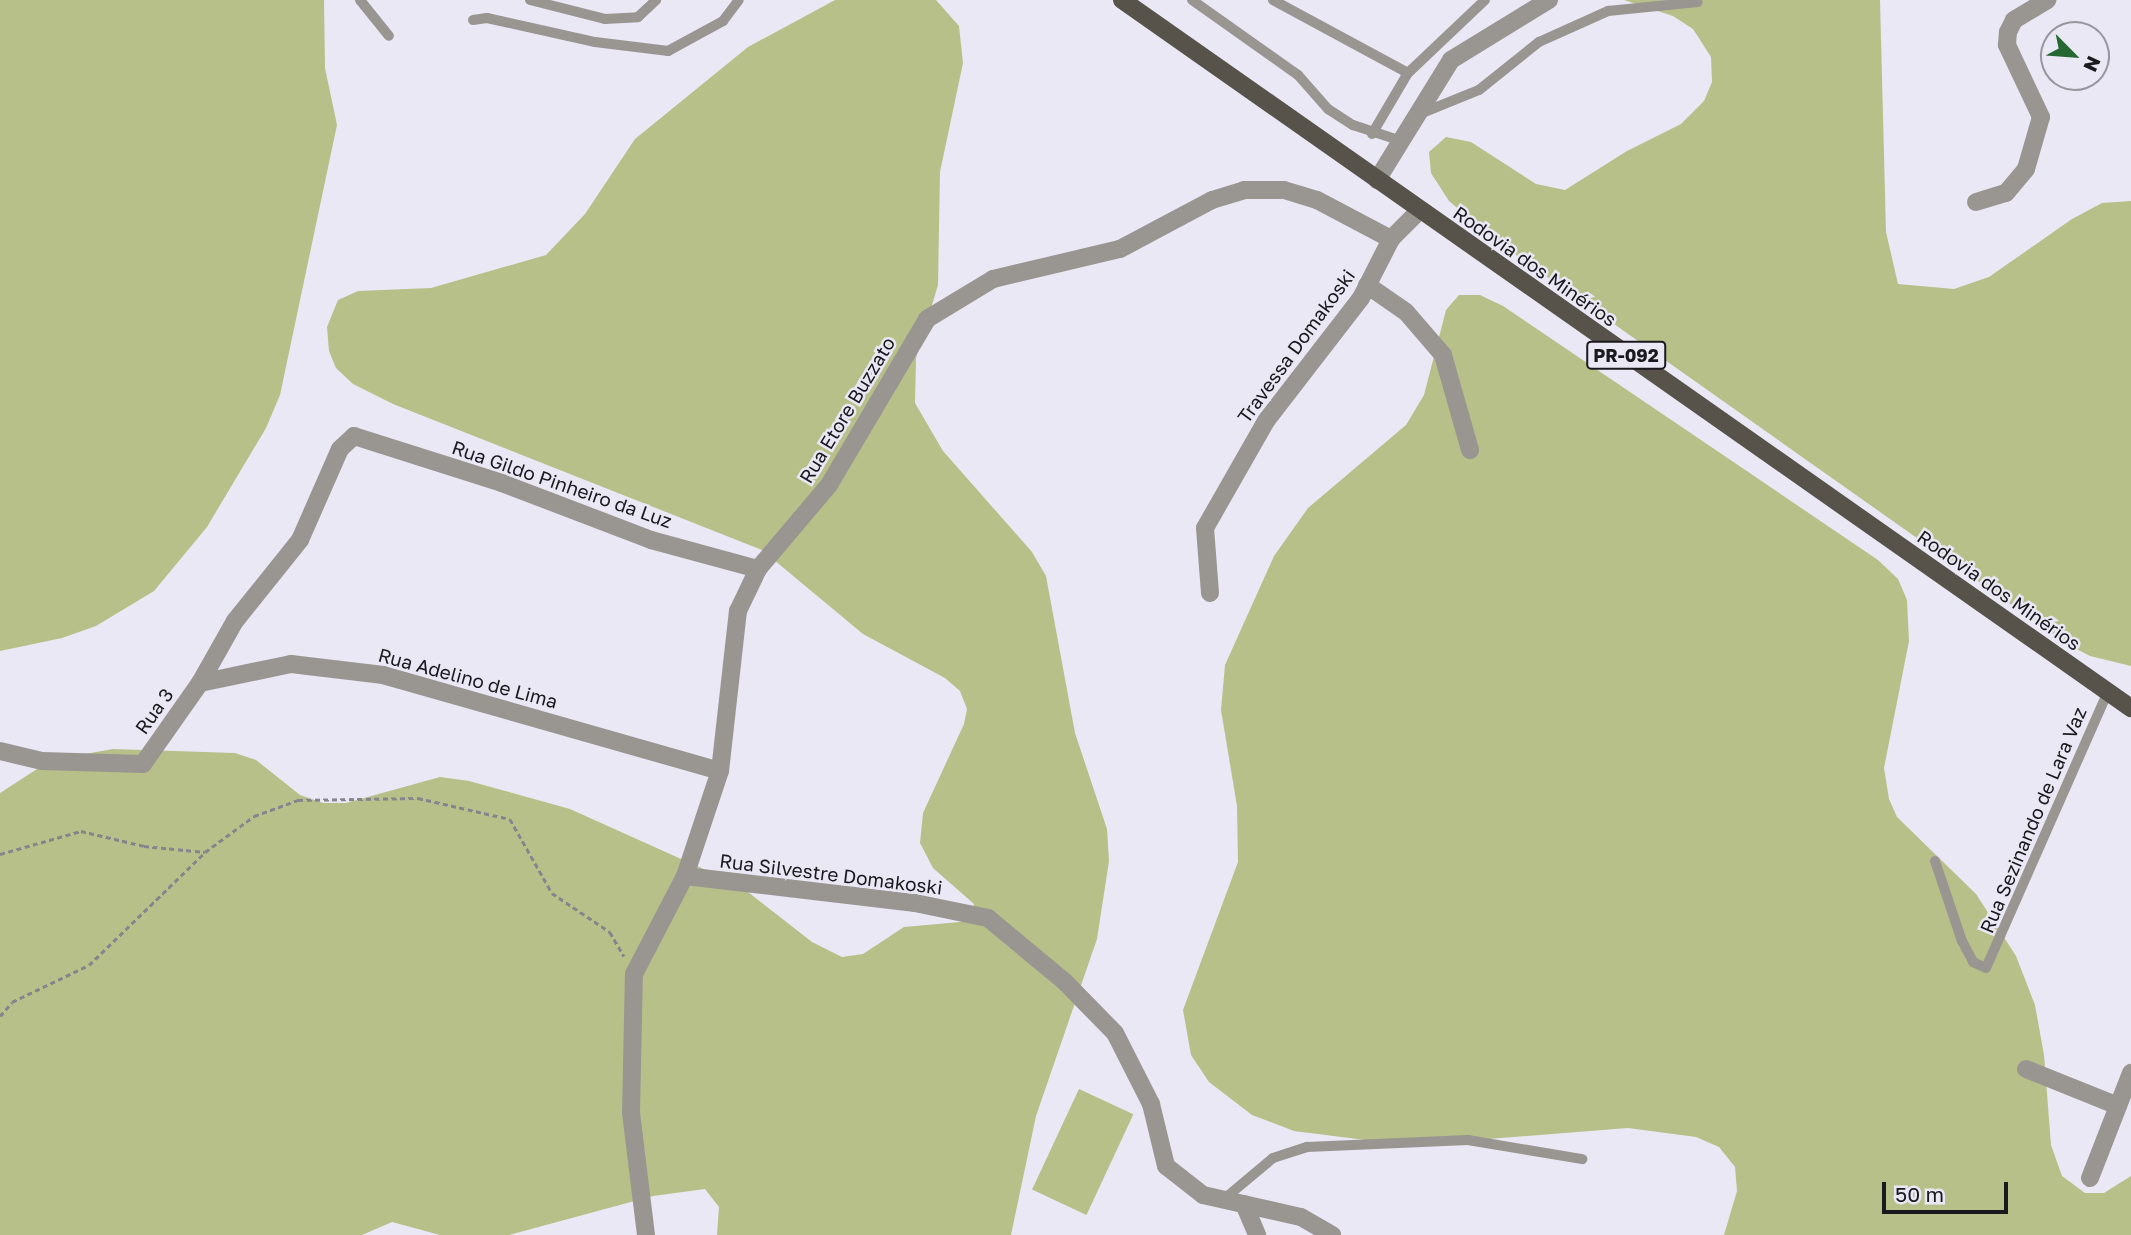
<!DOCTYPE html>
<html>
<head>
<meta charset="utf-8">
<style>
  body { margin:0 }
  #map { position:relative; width:2131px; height:1235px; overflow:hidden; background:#eae8f4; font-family:"Golos Text",sans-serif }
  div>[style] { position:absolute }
  .green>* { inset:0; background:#b7c089; transform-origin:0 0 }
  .path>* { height:2.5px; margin-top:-1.25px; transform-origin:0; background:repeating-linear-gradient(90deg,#86858d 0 5px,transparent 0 8.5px) }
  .lane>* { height:10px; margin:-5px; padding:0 5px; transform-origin:5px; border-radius:5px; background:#999692 }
  .street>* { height:18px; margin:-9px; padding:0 9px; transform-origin:9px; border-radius:9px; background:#999692 }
  .primary>* { height:18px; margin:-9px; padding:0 9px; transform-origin:9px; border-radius:9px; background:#57534b }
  span { translate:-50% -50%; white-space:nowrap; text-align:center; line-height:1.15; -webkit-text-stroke:5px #eae8f4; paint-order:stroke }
  .shield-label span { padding:2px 5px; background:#eae8f4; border:2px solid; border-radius:5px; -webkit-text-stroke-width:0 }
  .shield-label { font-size:18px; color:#1a191e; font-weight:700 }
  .street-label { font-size:19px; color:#1a191e }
  .north { position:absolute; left:2040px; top:21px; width:70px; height:70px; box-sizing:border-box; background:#eae8f4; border:2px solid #97959e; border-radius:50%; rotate:115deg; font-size:19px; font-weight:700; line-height:28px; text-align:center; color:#1a191e }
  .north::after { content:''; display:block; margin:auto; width:24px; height:32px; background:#266832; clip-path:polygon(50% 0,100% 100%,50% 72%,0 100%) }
  .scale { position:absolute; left:1882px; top:1182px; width:126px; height:32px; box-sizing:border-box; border:4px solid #1a191e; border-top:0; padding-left:9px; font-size:21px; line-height:24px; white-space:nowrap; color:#1a191e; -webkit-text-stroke:5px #eae8f4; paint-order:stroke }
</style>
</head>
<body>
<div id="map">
  <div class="green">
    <i style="clip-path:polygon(0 0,324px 0,325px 68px,337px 125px,280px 395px,266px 428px,207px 527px,154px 591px,96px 626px,62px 638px,0 651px)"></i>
    <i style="clip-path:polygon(835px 0,936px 0,959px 26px,963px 63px,940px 172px,938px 285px,916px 358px,915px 403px,943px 451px,1032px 552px,1046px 576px,1075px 733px,1107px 829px,1109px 861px,1097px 939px,1036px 1116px,1011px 1235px,717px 1235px,719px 1207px,705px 1189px,653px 1196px,509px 1235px,440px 1235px,392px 1222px,362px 1235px,0 1235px,0 793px,37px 769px,62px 758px,113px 749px,235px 753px,256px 760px,300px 795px,323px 803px,346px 803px,440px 777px,469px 781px,570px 809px,739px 885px,812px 942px,842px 957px,863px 954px,904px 927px,971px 921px,974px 904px,933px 868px,920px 843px,923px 813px,964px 724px,967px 709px,960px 691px,945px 678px,863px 634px,762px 550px,393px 404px,353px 384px,336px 368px,329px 351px,327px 327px,338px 300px,358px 291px,431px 288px,546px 255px,585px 214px,635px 139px,748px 47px)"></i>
    <i style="clip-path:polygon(1624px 0,1880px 0,1886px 232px,1898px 284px,1954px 289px,1989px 277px,2072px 219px,2102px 203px,2131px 201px,2131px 666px,2090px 656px,2067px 644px,1495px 240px,1449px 201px,1431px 173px,1429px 152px,1446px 137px,1471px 142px,1536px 184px,1565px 190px,1627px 151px,1681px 124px,1704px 101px,1712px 82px,1711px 57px,1693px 29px,1673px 16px)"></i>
    <i style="clip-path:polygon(1459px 295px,1480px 295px,1503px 306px,1878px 560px,1898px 579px,1907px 600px,1909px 641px,1884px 768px,1889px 799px,1897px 817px,1976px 894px,2016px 956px,2035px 1005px,2044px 1055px,2051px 1145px,2062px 1176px,2085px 1193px,2104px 1193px,2131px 1176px,2131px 1235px,1724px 1235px,1737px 1191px,1735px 1167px,1719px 1147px,1696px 1137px,1628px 1128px,1451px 1142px,1365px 1140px,1294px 1131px,1252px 1115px,1209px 1082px,1191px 1055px,1183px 1010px,1238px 862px,1237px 806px,1221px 710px,1225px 665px,1274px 556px,1308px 508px,1406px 425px,1424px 395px,1446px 310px)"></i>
    <i style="left:1079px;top:1089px;width:60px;height:111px;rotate:25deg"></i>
  </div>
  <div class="path">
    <i style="left:0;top:854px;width:84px;rotate:-15.9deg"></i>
    <i style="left:81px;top:831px;width:65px;rotate:13.4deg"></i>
    <i style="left:144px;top:846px;width:61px;rotate:5.6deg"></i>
    <i style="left:205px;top:852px;width:61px;rotate:-36.3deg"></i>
    <i style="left:254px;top:816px;width:47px;rotate:-20deg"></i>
    <i style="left:298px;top:800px;width:120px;rotate:-1deg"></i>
    <i style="left:418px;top:798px;width:94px;rotate:12.9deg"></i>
    <i style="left:510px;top:819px;width:85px;rotate:60.4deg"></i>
    <i style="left:552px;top:893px;width:70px;rotate:33.9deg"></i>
    <i style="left:610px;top:932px;width:28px;rotate:60deg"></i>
    <i style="left:0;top:1016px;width:18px;rotate:-49deg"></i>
    <i style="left:12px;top:1002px;width:85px;rotate:-25.7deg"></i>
    <i style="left:89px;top:965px;width:162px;rotate:-44.2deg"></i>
  </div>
  <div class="lane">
    <i style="left:360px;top:0;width:46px;rotate:51.1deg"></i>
    <i style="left:530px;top:0;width:77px;rotate:14.2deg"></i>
    <i style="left:605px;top:19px;width:33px;rotate:-3deg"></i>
    <i style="left:638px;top:17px;width:25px;rotate:-43deg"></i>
    <i style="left:1192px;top:0;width:130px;rotate:35.3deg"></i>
    <i style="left:1298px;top:75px;width:45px;rotate:48.6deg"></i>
    <i style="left:1328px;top:109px;width:30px;rotate:33deg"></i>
    <i style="left:1353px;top:125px;width:51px;rotate:18.4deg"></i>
    <i style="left:1273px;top:0;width:153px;rotate:28.4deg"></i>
    <i style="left:473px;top:20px;width:14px;rotate:-8deg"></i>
    <i style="left:487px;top:18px;width:111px;rotate:12.5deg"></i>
    <i style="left:595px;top:42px;width:74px;rotate:7deg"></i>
    <i style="left:668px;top:51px;width:63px;rotate:-28.6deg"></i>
    <i style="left:723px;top:21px;width:26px;rotate:-53deg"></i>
    <i style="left:1417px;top:115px;width:67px;rotate:-22deg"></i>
    <i style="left:1479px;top:90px;width:77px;rotate:-38.7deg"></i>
    <i style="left:1539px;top:42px;width:76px;rotate:-24.2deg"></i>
    <i style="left:1608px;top:11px;width:90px;rotate:-5.7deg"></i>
    <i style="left:1372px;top:134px;width:71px;rotate:-59.5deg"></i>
    <i style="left:1408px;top:73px;width:106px;rotate:-43.5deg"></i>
    <i style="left:1935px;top:861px;width:84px;rotate:71.4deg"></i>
    <i style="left:1962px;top:941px;width:24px;rotate:62deg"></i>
    <i style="left:1973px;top:962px;width:14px;rotate:25deg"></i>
    <i style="left:1986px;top:968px;width:302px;rotate:-66.2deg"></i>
    <i style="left:1224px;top:1199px;width:64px;rotate:-39.9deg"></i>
    <i style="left:1273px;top:1158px;width:36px;rotate:-18deg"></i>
    <i style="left:1307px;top:1147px;width:161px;rotate:-2.5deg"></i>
    <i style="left:1468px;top:1140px;width:116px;rotate:9.5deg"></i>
  </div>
  <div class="street">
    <i style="left:1377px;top:180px;width:141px;rotate:-58.3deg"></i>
    <i style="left:1451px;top:60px;width:115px;rotate:-31.5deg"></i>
    <i style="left:1976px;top:202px;width:31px;rotate:-17deg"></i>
    <i style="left:2006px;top:193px;width:31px;rotate:-50deg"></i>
    <i style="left:2026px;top:169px;width:54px;rotate:-73.9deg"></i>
    <i style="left:2041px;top:117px;width:80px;rotate:-115.3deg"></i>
    <i style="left:2007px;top:45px;width:13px;rotate:-86deg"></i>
    <i style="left:2008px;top:32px;width:13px;rotate:-63deg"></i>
    <i style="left:2014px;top:20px;width:39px;rotate:-31deg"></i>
    <i style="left:1367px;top:285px;width:47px;rotate:34.7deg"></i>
    <i style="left:1406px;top:312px;width:57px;rotate:49.3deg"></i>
    <i style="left:1443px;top:355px;width:99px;rotate:74.1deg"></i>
    <i style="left:1210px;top:593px;width:65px;rotate:-94.4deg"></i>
    <i style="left:1205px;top:528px;width:123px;rotate:-60.3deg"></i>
    <i style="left:1266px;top:421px;width:155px;rotate:-52.3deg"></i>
    <i style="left:1361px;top:298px;width:66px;rotate:-63deg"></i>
    <i style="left:200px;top:683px;width:93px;rotate:-11.8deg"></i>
    <i style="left:291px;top:664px;width:93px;rotate:6.8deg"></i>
    <i style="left:383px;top:675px;width:350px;rotate:15.9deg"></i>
    <i style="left:0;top:751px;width:43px;rotate:13.4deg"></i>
    <i style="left:42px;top:761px;width:101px;rotate:1.7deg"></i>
    <i style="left:143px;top:764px;width:99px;rotate:-54.9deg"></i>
    <i style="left:200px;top:683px;width:71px;rotate:-60.6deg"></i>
    <i style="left:235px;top:621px;width:104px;rotate:-51.3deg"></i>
    <i style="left:300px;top:540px;width:99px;rotate:-66.3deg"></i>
    <i style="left:340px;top:449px;width:19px;rotate:-43deg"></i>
    <i style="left:354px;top:436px;width:155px;rotate:17.6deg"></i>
    <i style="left:502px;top:483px;width:160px;rotate:20.9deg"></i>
    <i style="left:651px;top:540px;width:111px;rotate:15.2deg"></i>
    <i style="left:685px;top:876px;width:232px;rotate:6.7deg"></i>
    <i style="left:915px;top:903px;width:75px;rotate:11.6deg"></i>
    <i style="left:988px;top:918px;width:100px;rotate:39.7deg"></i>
    <i style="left:1065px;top:982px;width:71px;rotate:45.6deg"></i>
    <i style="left:1115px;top:1033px;width:80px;rotate:63.1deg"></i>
    <i style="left:1151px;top:1104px;width:64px;rotate:76.4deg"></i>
    <i style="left:1166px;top:1166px;width:47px;rotate:38.1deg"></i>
    <i style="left:1203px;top:1195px;width:100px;rotate:12.7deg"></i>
    <i style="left:1301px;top:1217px;width:36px;rotate:30deg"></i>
    <i style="left:2026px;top:1069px;width:99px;rotate:21.9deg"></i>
    <i style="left:2090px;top:1178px;width:113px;rotate:-68.7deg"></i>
    <i style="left:1244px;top:1204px;width:34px;rotate:67deg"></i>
    <i style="left:646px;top:1235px;width:123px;rotate:-97deg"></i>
    <i style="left:631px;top:1113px;width:139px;rotate:-88.8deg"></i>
    <i style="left:634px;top:974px;width:110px;rotate:-62.5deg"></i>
    <i style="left:685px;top:876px;width:111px;rotate:-71.6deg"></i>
    <i style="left:720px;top:771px;width:161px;rotate:-83.6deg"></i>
    <i style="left:738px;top:611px;width:47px;rotate:-64.5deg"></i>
    <i style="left:758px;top:569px;width:110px;rotate:-49.8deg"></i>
    <i style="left:829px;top:485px;width:193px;rotate:-59.4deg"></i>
    <i style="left:927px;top:319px;width:77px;rotate:-31.2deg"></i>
    <i style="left:993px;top:279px;width:130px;rotate:-13.3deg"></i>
    <i style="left:1120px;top:249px;width:104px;rotate:-28deg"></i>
    <i style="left:1212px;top:200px;width:34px;rotate:-17deg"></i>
    <i style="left:1244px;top:190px;width:40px"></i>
    <i style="left:1284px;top:190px;width:34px;rotate:17deg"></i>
    <i style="left:1317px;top:200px;width:84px;rotate:27.8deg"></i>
    <i style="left:1391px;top:239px;width:40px;rotate:-45deg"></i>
  </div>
  <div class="primary">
    <i style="left:1122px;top:0;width:1233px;rotate:35.06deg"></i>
  </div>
  <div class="shield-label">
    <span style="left:1626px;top:355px">PR-092</span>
  </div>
  <div class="street-label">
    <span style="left:1535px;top:266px;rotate:35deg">Rodovia dos Minérios</span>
    <span style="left:1296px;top:346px;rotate:-54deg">Travessa Domakoski</span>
    <span style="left:847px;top:410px;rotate:-59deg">Rua Etore Buzzato</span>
    <span style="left:562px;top:484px;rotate:19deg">Rua Gildo Pinheiro da Luz</span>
    <span style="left:1999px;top:590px;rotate:35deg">Rodovia dos Minérios</span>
    <span style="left:468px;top:678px;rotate:15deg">Rua Adelino de Lima</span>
    <span style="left:154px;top:711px;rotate:-55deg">Rua 3</span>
    <span style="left:2033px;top:820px;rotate:-67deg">Rua Sezinando de Lara Vaz</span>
    <span style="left:831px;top:874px;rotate:7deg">Rua Silvestre Domakoski</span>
  </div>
  <div class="north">N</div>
  <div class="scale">50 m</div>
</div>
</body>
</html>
